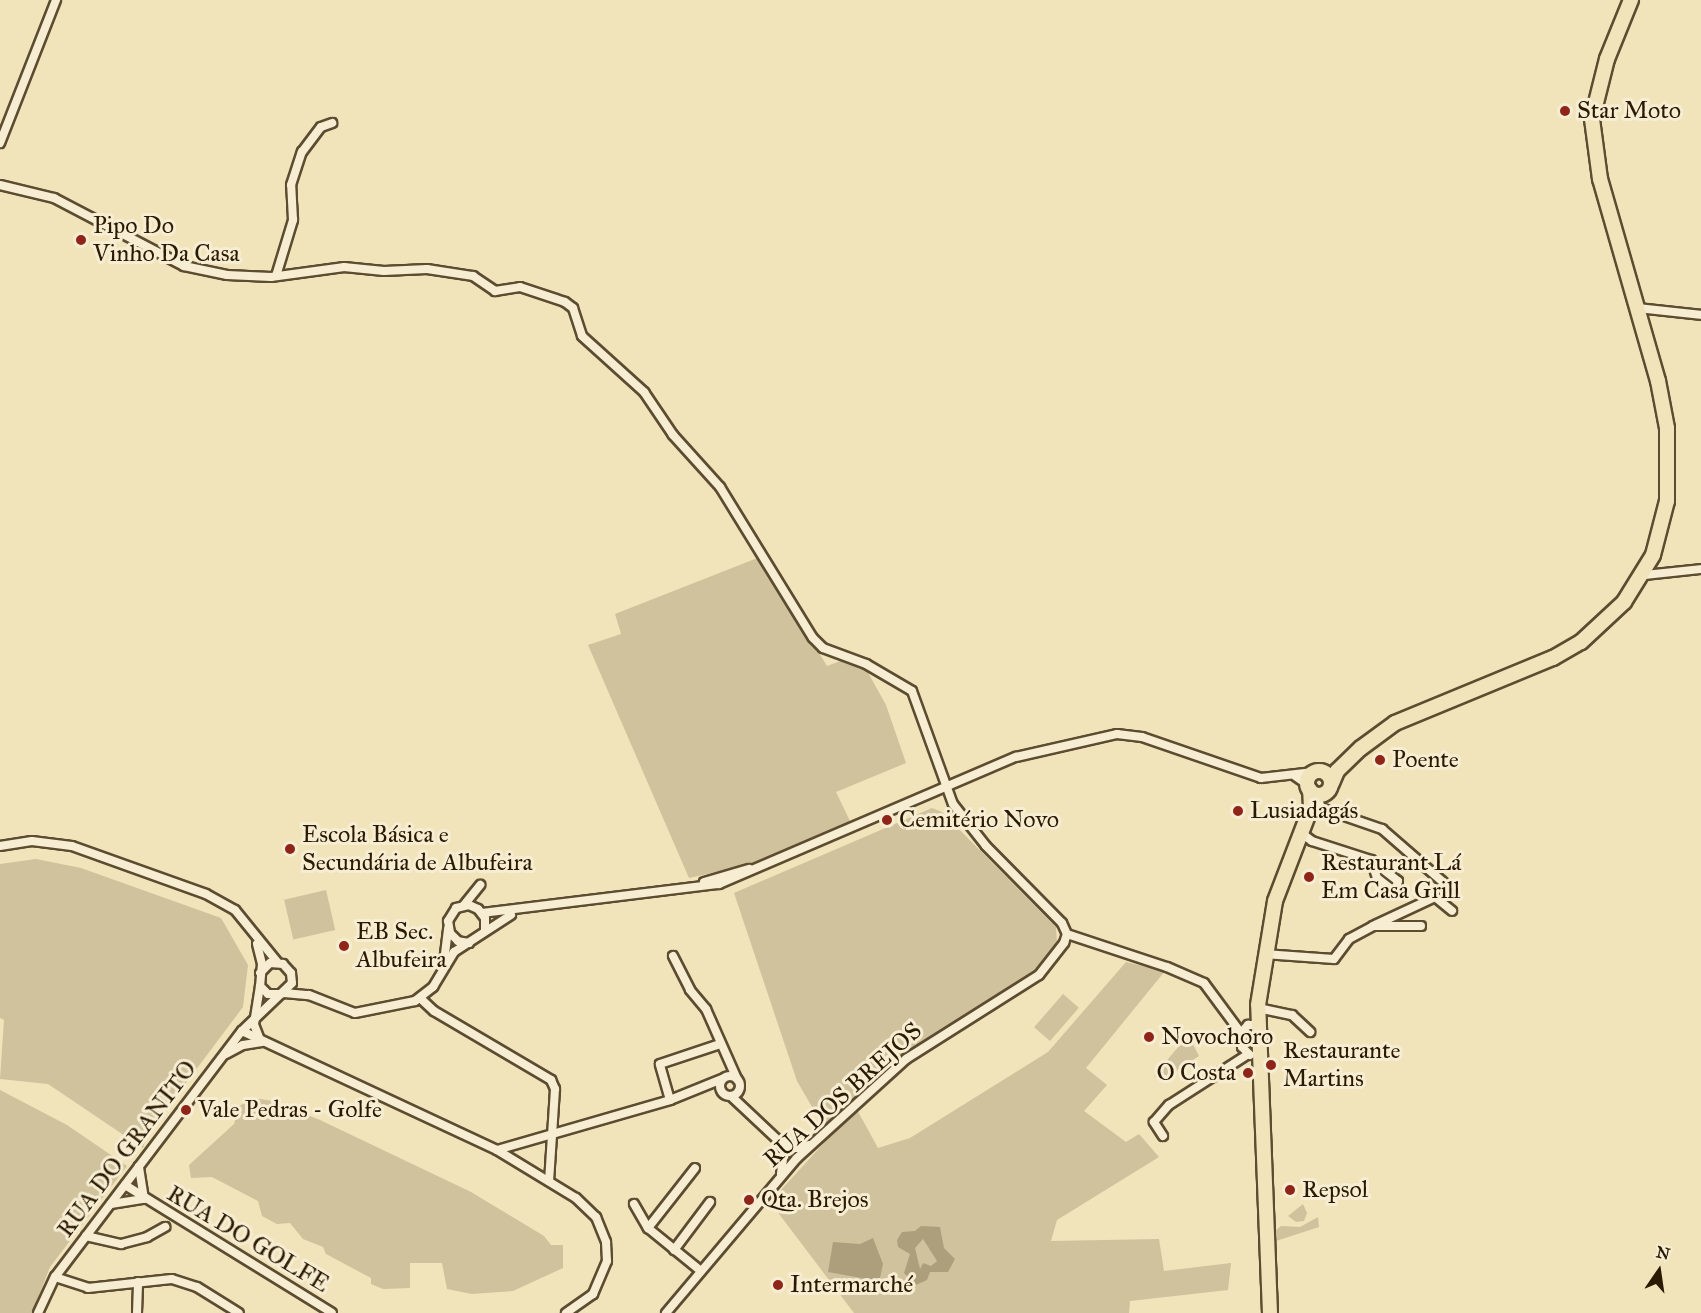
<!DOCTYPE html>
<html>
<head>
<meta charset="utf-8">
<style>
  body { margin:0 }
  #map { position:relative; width:1701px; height:1313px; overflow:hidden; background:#f1e4bb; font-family:"IM FELL Great Primer",serif }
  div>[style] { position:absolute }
  .green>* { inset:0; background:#cfc29c; transform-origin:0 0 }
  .water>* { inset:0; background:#ae9f7c }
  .roads { filter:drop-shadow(2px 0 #5c4c30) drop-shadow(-2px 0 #5c4c30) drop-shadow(0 2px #5c4c30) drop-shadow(0 -2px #5c4c30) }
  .street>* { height:8px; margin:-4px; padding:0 4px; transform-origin:4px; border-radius:4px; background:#f6edd3 }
  .street>.ring { margin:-4px; padding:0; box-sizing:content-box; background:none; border:8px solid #f6edd3; border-radius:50% }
  .primary>* { height:14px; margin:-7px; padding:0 7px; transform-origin:7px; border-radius:7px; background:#f1e4bb }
  .primary>.ring { margin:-7px; padding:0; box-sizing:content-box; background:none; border:14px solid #f1e4bb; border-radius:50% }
  .dots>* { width:16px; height:16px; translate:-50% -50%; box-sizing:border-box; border:3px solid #f6edd3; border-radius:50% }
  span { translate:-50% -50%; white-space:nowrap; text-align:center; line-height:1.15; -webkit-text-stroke:6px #f6edd3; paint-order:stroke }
  .poi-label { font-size:24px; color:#2b1a02 }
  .left { translate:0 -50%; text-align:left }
  .right { translate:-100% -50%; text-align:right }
  .street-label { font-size:24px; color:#2b1a02 }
  .north { position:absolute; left:1629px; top:1241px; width:60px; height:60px; -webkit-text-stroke:4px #f6edd3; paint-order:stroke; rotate:13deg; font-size:16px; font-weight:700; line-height:24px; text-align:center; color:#2b1a02 }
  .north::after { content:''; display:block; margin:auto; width:21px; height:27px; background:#2b1a02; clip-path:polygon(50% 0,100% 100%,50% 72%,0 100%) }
</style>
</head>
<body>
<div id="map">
  <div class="green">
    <i style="clip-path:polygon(760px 557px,827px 666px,843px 660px,866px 669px,886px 705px,906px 763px,836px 792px,850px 821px,751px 864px,689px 878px,588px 645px,621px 634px,615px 614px)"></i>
    <i style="clip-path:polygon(932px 808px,942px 812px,1056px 927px,1057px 944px,1028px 977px,906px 1053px,823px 1126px,797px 1081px,734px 893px)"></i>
    <i style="clip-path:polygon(36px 859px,81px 868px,221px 918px,248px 965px,243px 1007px,147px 1135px,143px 1148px,48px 1084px,0 1079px,4px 1020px,0 1018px,0 864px)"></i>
    <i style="left:326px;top:890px;width:41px;height:43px;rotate:77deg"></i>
    <i style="clip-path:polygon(1126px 962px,1165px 971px,1086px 1068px,1107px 1085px,1084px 1111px,1126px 1142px,1139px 1134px,1159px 1157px,1057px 1220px,1051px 1241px,1159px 1239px,1164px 1271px,1231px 1263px,1228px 1290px,1130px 1301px,1129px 1313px,854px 1313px,770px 1202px,856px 1108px,878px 1148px,910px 1138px,1048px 1052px)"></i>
    <i style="left:1063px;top:994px;width:21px;height:44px;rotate:41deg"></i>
    <i style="clip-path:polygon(1188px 1035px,1199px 1056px,1161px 1081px,1154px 1076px)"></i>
    <i style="clip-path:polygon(0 1090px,67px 1125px,127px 1166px,50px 1267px,32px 1313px,0 1313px)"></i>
    <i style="clip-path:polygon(254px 1098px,273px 1101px,320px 1120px,471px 1192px,544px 1236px,551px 1245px,563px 1245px,563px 1268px,513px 1291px,472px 1294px,447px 1289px,442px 1263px,410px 1263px,410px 1288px,383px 1289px,371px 1284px,371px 1278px,326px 1254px,323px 1247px,303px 1239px,290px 1223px,277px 1224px,262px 1216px,258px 1201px,212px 1177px,191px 1178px,189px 1165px,234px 1124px,239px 1106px)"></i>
    <i style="clip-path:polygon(1303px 1204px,1307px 1213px,1304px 1221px,1296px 1222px,1288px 1216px)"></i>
    <i style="clip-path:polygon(1318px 1217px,1319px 1227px,1276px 1241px,1276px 1230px,1281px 1226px,1300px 1227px)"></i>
  </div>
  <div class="water">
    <i style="clip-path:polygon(evenodd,921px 1226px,940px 1227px,944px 1248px,955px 1259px,948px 1272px,930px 1272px,927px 1280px,916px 1285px,904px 1273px,910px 1254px,898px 1247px,897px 1240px,902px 1232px,915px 1231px,921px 1226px,923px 1239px,937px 1261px,931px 1266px,923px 1263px,920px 1269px,915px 1248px,923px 1239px)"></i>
    <i style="clip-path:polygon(873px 1238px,883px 1264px,878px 1287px,861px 1278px,828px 1272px,833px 1242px,860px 1244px)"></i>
  </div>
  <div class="roads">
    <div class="street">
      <i style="left:0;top:143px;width:154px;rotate:-68.6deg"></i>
      <i style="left:0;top:185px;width:56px;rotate:13.5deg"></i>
      <i style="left:54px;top:198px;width:147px;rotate:27.6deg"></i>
      <i style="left:184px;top:266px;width:44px;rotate:11.8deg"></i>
      <i style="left:227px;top:275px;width:44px;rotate:2.6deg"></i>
      <i style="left:271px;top:277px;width:74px;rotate:-7.8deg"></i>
      <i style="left:344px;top:267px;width:40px;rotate:5.7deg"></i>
      <i style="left:384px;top:271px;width:43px;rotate:-2.7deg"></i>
      <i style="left:427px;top:269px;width:47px;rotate:8.7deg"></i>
      <i style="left:473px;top:276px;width:27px;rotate:34deg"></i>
      <i style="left:495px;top:291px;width:25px;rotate:-9deg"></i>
      <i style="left:520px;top:287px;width:47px;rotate:18.4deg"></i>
      <i style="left:565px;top:302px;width:10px;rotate:37deg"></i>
      <i style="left:573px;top:308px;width:29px;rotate:72deg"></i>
      <i style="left:582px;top:336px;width:84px;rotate:42.1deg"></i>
      <i style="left:644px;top:392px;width:52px;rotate:56deg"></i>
      <i style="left:673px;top:435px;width:70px;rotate:47.9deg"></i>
      <i style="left:720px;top:487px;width:177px;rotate:58.4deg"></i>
      <i style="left:813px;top:638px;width:14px;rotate:45deg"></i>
      <i style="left:823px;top:648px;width:46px;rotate:20.4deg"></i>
      <i style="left:866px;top:664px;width:53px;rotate:30.4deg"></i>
      <i style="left:912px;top:691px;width:120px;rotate:70.1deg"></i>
      <i style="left:953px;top:804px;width:53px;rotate:51.8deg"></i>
      <i style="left:986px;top:846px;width:108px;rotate:45.4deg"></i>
      <i style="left:1062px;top:923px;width:12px;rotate:66deg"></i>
      <i style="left:276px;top:276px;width:59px;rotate:-73.1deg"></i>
      <i style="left:293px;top:220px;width:35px;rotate:-93deg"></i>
      <i style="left:291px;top:185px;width:35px;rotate:-72deg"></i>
      <i style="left:302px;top:152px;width:31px;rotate:-53deg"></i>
      <i style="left:321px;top:127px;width:12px;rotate:-20deg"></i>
      <i style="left:1637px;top:308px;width:64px;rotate:6.2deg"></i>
      <i style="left:1644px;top:575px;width:57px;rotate:-6deg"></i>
      <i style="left:1295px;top:776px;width:14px;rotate:34deg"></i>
      <i style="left:1319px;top:802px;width:6px;rotate:72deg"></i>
      <i style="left:1321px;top:808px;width:65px;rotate:19deg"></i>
      <i style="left:1382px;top:829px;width:81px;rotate:41deg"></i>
      <i style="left:1300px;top:832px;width:15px;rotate:37deg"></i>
      <i style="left:1312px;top:841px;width:62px;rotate:17.9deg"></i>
      <i style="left:1371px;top:860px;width:34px;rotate:38deg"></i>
      <i style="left:1398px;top:881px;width:11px;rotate:105deg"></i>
      <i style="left:1395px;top:892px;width:23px;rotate:-142deg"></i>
      <i style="left:1377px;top:878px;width:19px;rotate:-108deg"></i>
      <i style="left:0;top:846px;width:32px;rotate:-9deg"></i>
      <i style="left:32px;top:841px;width:40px;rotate:7.1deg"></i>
      <i style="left:72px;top:846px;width:142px;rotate:19.7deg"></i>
      <i style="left:206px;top:894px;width:33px;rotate:29deg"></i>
      <i style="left:235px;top:910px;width:68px;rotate:50.9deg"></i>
      <i style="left:704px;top:882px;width:47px;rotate:-16.1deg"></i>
      <i style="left:464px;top:905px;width:26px;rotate:-51deg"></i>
      <i style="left:482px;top:913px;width:239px;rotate:-7deg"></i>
      <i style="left:719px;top:884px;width:323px;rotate:-23.2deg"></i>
      <i style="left:1016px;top:757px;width:104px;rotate:-12.8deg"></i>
      <i style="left:1117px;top:734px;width:25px;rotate:7deg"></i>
      <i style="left:1142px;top:737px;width:126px;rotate:19deg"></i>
      <i style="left:1261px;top:778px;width:53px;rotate:-6.5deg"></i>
      <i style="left:1375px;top:925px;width:66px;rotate:-25deg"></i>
      <i style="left:1435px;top:897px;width:22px;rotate:39deg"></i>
      <i style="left:1067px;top:934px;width:105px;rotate:18.3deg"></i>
      <i style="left:1167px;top:967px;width:40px;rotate:23.4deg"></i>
      <i style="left:1204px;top:983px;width:62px;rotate:53.5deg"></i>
      <i style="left:469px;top:943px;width:11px;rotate:-170deg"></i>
      <i style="left:458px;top:941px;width:11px;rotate:-135deg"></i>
      <i style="left:450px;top:933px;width:12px;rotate:-99deg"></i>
      <i style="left:448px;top:921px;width:15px;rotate:-58deg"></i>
      <i style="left:456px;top:908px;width:13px;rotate:-13deg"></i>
      <i style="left:469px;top:905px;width:10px;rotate:24deg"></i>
      <i style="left:478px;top:909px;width:11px;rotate:52deg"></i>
      <i style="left:485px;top:918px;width:12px;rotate:90deg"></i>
      <i style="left:257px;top:944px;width:21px;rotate:76deg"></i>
      <i style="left:262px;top:964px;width:22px;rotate:95deg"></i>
      <i style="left:260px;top:986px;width:11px;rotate:45deg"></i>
      <i style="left:268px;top:994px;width:13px"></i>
      <i style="left:1264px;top:954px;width:70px;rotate:4.1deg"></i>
      <i style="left:1334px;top:959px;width:25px;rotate:-53deg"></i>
      <i style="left:1349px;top:939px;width:27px;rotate:-28deg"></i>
      <i style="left:1373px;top:926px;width:48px"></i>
      <i style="left:673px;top:956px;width:38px;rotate:63deg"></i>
      <i style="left:690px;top:990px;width:25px;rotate:50deg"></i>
      <i style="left:706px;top:1009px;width:77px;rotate:66.1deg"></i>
      <i style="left:444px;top:962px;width:34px;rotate:-83deg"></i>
      <i style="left:284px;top:993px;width:25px;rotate:5deg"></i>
      <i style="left:309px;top:995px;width:49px;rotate:21.4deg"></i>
      <i style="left:355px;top:1013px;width:61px;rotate:-11.3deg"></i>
      <i style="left:415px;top:1001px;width:23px;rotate:-38deg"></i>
      <i style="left:433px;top:987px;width:41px;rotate:-59deg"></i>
      <i style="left:454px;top:952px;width:68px;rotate:-33deg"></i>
      <i style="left:420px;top:998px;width:19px;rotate:43deg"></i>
      <i style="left:434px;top:1011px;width:136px;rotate:30.5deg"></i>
      <i style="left:551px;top:1080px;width:10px;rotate:66deg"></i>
      <i style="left:555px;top:1089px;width:92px;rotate:93.7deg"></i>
      <i style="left:1258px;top:1008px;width:35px;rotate:12deg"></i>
      <i style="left:1292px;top:1015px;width:25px;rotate:43deg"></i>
      <i style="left:242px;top:1031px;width:281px;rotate:25deg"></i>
      <i style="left:497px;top:1150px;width:92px;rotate:31.3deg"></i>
      <i style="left:576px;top:1198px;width:28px;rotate:44deg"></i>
      <i style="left:596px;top:1217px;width:27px;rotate:68deg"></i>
      <i style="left:606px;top:1242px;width:19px;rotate:87deg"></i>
      <i style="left:607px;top:1261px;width:36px;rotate:113deg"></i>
      <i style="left:593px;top:1294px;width:33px;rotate:145deg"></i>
      <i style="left:260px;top:1040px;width:17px;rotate:-111deg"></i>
      <i style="left:254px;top:1024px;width:38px;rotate:-81deg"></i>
      <i style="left:226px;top:1054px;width:19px;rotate:-28deg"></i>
      <i style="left:243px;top:1045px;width:19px;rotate:-9deg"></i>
      <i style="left:1250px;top:1055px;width:11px;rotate:-135deg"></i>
      <i style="left:1242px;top:1047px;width:14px;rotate:-94deg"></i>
      <i style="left:1241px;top:1033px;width:11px;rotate:-49deg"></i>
      <i style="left:1248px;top:1025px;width:10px"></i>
      <i class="ring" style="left:720px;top:1076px;width:12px;height:12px"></i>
      <i style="left:731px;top:1096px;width:67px;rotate:43.2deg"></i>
      <i style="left:780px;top:1142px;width:18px;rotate:19deg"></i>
      <i style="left:797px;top:1148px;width:12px;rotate:-14deg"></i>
      <i style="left:670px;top:1100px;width:37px;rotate:-106deg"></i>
      <i style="left:660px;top:1064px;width:63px;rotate:-18.4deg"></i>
      <i style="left:1163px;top:1136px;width:17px;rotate:-123deg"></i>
      <i style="left:1154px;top:1122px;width:23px;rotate:-49deg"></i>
      <i style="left:1169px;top:1105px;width:93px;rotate:-32.7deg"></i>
      <i style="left:780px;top:1142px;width:11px;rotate:68deg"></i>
      <i style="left:784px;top:1152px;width:22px;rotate:98deg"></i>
      <i style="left:497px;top:1150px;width:180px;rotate:-16.1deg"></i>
      <i style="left:670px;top:1100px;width:56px;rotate:-22deg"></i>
      <i style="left:125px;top:1185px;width:243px;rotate:31.7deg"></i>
      <i style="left:111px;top:1204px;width:33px;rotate:-9deg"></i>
      <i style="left:144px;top:1199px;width:33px;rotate:-99deg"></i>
      <i style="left:634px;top:1204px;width:28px;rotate:60deg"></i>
      <i style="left:648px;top:1228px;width:68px;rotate:39.1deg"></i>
      <i style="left:648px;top:1228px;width:76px;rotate:-51.9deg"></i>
      <i style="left:86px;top:1236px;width:36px;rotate:13deg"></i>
      <i style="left:121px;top:1244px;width:27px;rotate:-15deg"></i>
      <i style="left:147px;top:1237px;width:21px;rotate:-29deg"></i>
      <i style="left:674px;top:1250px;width:60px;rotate:-53.1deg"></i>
      <i style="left:55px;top:1277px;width:35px;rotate:18deg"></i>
      <i style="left:88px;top:1288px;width:84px;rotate:-6.1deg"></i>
      <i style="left:172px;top:1279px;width:26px;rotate:18deg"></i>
      <i style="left:197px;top:1287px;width:49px;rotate:31.8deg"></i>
      <i style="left:38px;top:1313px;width:40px;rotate:-65deg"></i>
      <i style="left:55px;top:1277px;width:309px;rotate:-52.8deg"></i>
      <i style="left:242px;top:1031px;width:69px;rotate:-43.8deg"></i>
      <i style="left:292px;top:983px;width:10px;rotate:-96deg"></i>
      <i style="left:291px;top:973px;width:12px;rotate:-132deg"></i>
      <i style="left:283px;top:964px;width:13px;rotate:-176deg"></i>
      <i style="left:270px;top:963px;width:14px;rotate:135deg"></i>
      <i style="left:137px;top:1313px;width:31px;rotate:-88deg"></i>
      <i style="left:666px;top:1313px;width:203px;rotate:-49.8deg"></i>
      <i style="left:797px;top:1158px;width:147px;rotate:-42.2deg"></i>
      <i style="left:906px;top:1059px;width:157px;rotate:-32.3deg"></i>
      <i style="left:1039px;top:975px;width:41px;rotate:-52deg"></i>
      <i style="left:1064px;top:943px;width:9px;rotate:-72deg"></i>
    </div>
    <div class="primary">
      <i class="ring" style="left:1307px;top:771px;width:10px;height:10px"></i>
      <i style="left:1332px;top:783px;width:13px;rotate:-67deg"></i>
      <i style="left:1337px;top:771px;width:33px;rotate:-44deg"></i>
      <i style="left:1361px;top:748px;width:42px;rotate:-36.3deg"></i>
      <i style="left:1395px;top:723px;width:171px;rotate:-22.4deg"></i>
      <i style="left:1553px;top:658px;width:32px;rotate:-30deg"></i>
      <i style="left:1581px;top:642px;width:59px;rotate:-42.9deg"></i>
      <i style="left:1624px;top:602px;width:55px;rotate:-58.3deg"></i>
      <i style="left:1653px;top:555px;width:56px;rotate:-75.5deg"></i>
      <i style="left:1667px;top:501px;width:73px;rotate:-90deg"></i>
      <i style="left:1667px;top:428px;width:48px;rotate:-100.8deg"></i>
      <i style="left:1658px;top:381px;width:210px;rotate:-106deg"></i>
      <i style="left:1600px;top:179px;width:61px;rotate:-97.6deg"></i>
      <i style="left:1592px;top:119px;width:62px;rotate:-76deg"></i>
      <i style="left:1607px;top:59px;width:64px;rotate:-67.9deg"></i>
      <i style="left:1270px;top:1313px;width:308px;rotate:-92.2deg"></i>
      <i style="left:1258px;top:1005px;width:105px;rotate:-80.7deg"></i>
      <i style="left:1275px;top:901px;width:101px;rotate:-69deg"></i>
      <i style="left:1311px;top:807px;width:17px;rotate:-93deg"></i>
    </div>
  </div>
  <div class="dots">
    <i style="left:1565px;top:111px;background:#8f2418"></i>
    <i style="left:81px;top:240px;background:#8f2418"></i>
    <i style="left:1380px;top:760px;background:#8f2418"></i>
    <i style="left:1238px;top:811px;background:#8f2418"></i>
    <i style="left:887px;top:820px;background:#8f2418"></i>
    <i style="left:290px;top:849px;background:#8f2418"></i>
    <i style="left:1309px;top:877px;background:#8f2418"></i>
    <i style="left:344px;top:946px;background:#8f2418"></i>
    <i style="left:1149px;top:1037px;background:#8f2418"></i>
    <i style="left:1271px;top:1065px;background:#8f2418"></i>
    <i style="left:1248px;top:1073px;background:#8f2418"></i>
    <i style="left:186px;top:1110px;background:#8f2418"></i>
    <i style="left:1290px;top:1190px;background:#8f2418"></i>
    <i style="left:749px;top:1200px;background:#8f2418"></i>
    <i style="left:778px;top:1285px;background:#8f2418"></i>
  </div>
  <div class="poi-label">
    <span class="left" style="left:1577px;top:111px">Star Moto</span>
    <span class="left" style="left:93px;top:240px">Pipo Do<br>Vinho Da Casa</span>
    <span class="left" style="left:1392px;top:760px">Poente</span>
    <span class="left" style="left:1250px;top:811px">Lusiadagás</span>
    <span class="left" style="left:899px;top:820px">Cemitério Novo</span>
    <span class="left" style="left:302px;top:849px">Escola Básica e<br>Secundária de Albufeira</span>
    <span class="left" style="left:1321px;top:877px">Restaurant Lá<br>Em Casa Grill</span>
    <span class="left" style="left:356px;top:946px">EB Sec.<br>Albufeira</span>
    <span class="left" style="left:1161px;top:1037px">Novochoro</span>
    <span class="left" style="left:1283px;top:1065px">Restaurante<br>Martins</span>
    <span class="right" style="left:1236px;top:1073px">O Costa</span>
    <span class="left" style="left:198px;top:1110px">Vale Pedras - Golfe</span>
    <span class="left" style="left:1302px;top:1190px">Repsol</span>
    <span class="left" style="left:761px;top:1200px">Qta. Brejos</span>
    <span class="left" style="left:790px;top:1285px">Intermarché</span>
  </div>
  <div class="street-label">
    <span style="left:843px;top:1095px;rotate:-42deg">RUA DOS BREJOS</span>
    <span style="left:127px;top:1149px;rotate:-53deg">RUA DO GRANITO</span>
    <span style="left:248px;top:1239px;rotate:31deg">RUA DO GOLFE</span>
  </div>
  <div class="north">N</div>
</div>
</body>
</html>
